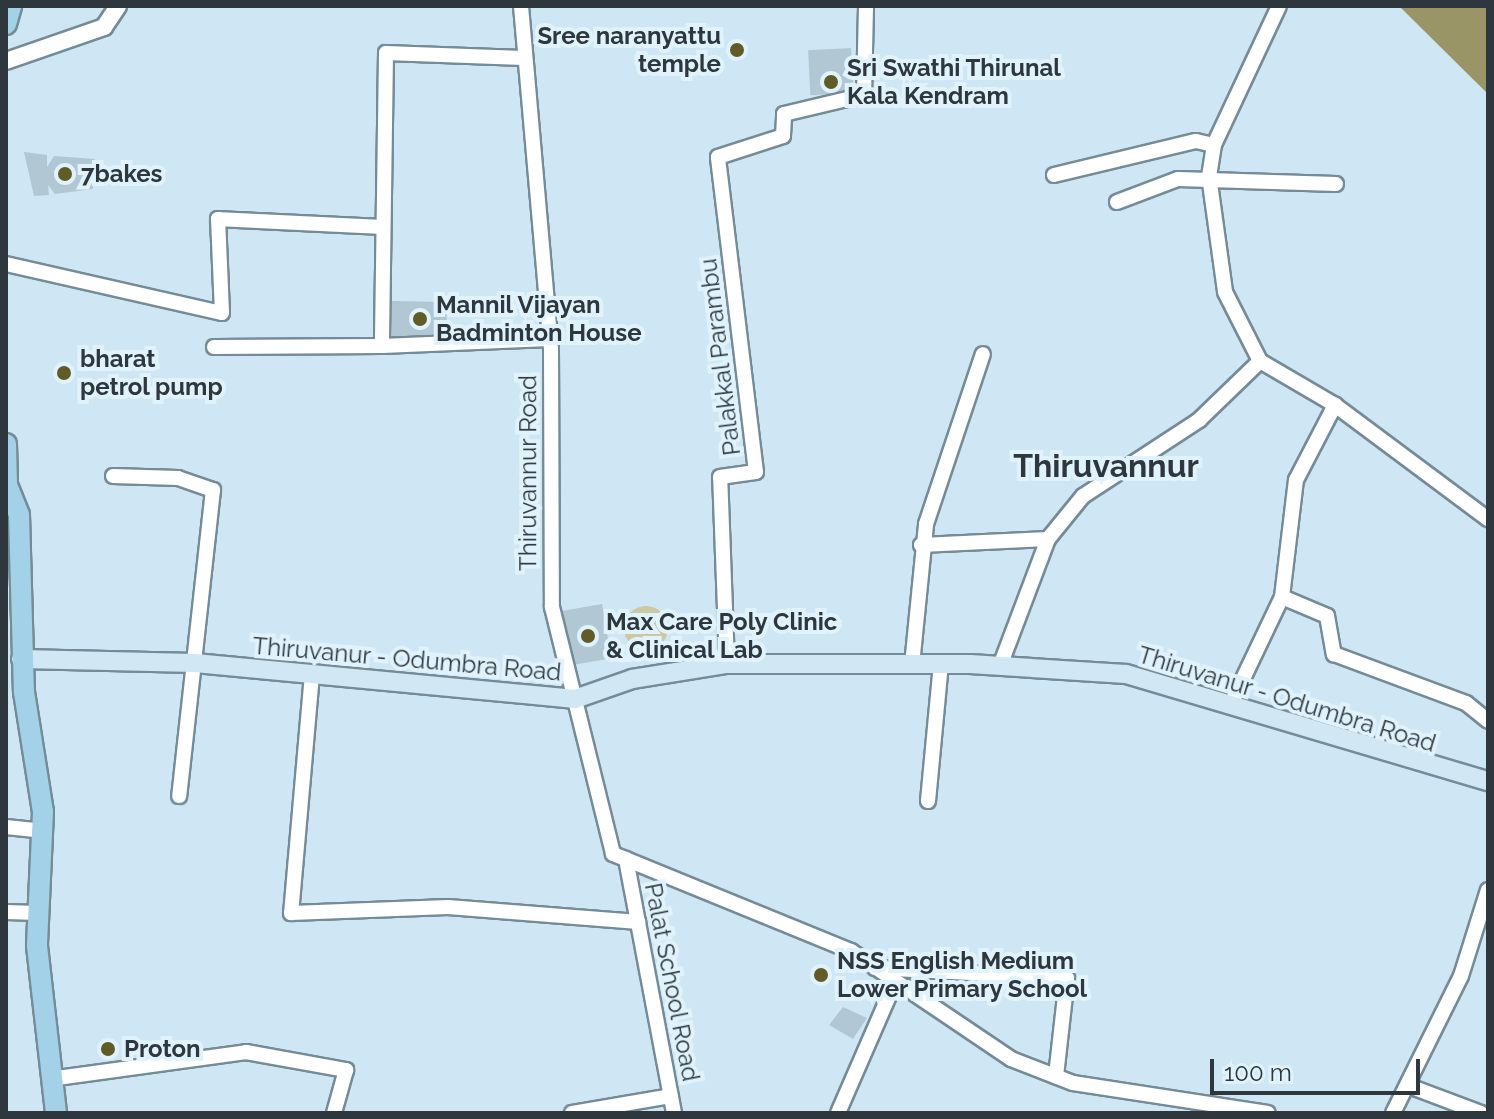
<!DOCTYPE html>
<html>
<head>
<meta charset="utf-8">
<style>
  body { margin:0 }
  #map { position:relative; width:1494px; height:1119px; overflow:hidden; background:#cfe6f4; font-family:Raleway,sans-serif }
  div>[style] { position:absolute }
  .green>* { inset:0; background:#ccc8a2 }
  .round { border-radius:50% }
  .water>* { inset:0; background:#9a9566 }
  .building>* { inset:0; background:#b1c8d4; transform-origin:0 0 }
  .roads { filter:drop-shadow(2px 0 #758b97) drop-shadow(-2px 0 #758b97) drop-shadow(0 2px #758b97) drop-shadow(0 -2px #758b97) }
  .minor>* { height:14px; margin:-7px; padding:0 7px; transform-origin:7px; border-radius:7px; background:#fff }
  .tertiary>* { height:16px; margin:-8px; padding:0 8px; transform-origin:8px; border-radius:8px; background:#fff }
  .secondary>* { height:18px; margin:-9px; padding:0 9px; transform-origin:9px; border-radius:9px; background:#d1e8f4 }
  .primary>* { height:20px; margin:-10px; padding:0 10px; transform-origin:10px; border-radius:10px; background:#a3d1e8 }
  .dots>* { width:22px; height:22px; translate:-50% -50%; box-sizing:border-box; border:4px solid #e0f3fd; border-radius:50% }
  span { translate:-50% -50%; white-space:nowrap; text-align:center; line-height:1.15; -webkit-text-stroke:8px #e0f3fd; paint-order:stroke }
  .poi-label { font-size:24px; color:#2e373d; font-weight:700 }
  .right { translate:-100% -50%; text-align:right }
  .left { translate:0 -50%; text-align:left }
  .street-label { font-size:24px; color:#2e373d }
  .district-label { font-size:32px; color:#2e373d; font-weight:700 }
  .frame { position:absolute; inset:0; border:8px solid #2e373d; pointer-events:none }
  .scale { position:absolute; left:1210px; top:1059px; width:210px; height:36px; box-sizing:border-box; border:4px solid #2e373d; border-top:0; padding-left:10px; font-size:24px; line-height:28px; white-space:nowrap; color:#2e373d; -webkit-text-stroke:6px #e0f3fd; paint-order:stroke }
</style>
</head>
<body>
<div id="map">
  <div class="green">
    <i class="round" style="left:624px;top:606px;width:44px;height:44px"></i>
  </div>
  <div class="water">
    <i style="clip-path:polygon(1399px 6px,1488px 6px,1488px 94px)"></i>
  </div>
  <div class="building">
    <i style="left:851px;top:48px;width:45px;height:43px;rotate:87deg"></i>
    <i style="clip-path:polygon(24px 152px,47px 155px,47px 167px,54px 156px,95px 159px,98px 177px,92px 176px,93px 189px,55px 194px,48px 185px,49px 195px,34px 196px)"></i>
    <i style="left:392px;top:301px;width:55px;height:37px;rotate:1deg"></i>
    <i style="left:602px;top:604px;width:55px;height:41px;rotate:80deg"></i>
    <i style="clip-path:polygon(843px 1007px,867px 1018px,853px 1039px,829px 1025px)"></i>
  </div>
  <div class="roads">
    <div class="minor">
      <i style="left:521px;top:6px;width:344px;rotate:85deg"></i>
      <i style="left:551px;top:349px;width:258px;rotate:89.8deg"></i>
      <i style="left:552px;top:607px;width:254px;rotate:76.1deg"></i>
      <i style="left:613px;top:854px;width:257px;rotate:22.2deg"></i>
      <i style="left:851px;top:951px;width:193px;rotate:34deg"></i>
      <i style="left:1011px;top:1059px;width:66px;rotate:21.2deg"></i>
      <i style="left:1073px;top:1083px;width:197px;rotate:8.7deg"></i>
      <i style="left:1279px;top:6px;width:153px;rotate:115.1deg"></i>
      <i style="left:1214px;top:145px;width:31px;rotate:99deg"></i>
      <i style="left:1209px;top:176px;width:117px;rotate:82.1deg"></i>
      <i style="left:1225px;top:292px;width:77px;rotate:63.1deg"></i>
      <i style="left:1260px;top:361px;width:87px;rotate:30.4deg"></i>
      <i style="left:1335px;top:405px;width:191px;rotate:36.7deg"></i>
      <i style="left:523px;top:58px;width:137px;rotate:-177.9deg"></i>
      <i style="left:386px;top:53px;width:293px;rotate:90.8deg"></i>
      <i style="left:382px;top:346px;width:167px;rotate:-2.4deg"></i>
      <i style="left:1054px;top:175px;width:146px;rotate:-13.5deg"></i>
      <i style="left:1196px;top:141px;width:18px;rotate:13deg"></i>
      <i style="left:1117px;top:202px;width:65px;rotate:-20.7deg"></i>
      <i style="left:1178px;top:179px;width:158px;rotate:1.8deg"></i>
      <i style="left:6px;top:264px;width:221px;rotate:12.8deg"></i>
      <i style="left:222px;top:313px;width:94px;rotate:-92.4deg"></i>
      <i style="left:218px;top:219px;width:163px;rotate:2.8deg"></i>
      <i style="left:214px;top:347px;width:168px;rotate:-0.3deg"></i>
      <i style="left:113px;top:476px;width:65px;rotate:1.8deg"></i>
      <i style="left:178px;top:478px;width:37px;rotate:19deg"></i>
      <i style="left:213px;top:490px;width:308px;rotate:96.3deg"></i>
      <i style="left:921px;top:545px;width:127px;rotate:-2.7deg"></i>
      <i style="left:1048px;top:539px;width:55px;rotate:-50.9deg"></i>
      <i style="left:1083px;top:496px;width:139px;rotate:-33.2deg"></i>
      <i style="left:1199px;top:420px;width:85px;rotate:-44deg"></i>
      <i style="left:1282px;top:597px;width:49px;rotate:22.9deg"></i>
      <i style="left:1327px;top:616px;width:39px;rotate:80deg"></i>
      <i style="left:1334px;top:654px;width:141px;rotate:20.4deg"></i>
      <i style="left:1466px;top:703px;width:28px;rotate:39deg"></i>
      <i style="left:727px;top:664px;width:187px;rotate:-92.1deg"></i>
      <i style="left:720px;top:477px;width:36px;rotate:-8deg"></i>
      <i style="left:756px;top:472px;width:317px;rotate:-96.9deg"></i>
      <i style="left:718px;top:157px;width:68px;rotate:-17.9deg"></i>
      <i style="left:783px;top:136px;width:22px;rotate:-87deg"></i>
      <i style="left:784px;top:114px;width:82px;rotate:-13.4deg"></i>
      <i style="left:864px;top:95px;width:89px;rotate:-88.7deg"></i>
      <i style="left:912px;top:665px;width:142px;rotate:-84.3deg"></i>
      <i style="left:926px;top:524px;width:179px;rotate:-71.5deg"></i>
      <i style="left:1000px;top:666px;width:136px;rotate:-69.3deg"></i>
      <i style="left:312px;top:674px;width:240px;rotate:95deg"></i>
      <i style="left:291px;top:913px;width:157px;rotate:-2.2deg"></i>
      <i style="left:448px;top:907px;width:191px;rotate:4.5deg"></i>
      <i style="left:1230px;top:706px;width:121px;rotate:-64.5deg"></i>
      <i style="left:1282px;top:597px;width:118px;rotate:-83.2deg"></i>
      <i style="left:1296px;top:480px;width:85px;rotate:-62.5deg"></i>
      <i style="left:928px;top:801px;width:138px;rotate:-84.6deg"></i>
      <i style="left:6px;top:827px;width:36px;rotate:6deg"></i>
      <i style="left:626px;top:859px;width:258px;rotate:79.3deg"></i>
      <i style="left:6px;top:912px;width:32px;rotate:2deg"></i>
      <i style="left:875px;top:968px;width:192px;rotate:3deg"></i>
      <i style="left:1067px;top:978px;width:99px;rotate:96.4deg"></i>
      <i style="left:57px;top:1078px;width:191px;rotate:-7.8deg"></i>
      <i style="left:246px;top:1052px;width:102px;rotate:10.2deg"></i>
      <i style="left:346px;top:1070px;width:45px;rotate:105.6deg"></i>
      <i style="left:1409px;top:1086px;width:77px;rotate:20.6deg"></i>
      <i style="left:572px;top:1113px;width:100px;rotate:-9.7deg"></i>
      <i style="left:838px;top:1113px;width:143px;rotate:-66.5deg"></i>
      <i style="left:1393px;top:1113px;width:153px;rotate:-63.6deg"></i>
      <i style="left:1461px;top:976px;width:90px;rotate:-72.6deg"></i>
    </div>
    <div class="tertiary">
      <i style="left:6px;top:61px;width:104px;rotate:-19.1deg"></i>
      <i style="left:104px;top:27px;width:25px;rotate:-56deg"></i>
    </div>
    <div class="secondary">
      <i style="left:21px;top:659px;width:174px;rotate:1.3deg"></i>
      <i style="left:195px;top:663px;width:382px;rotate:5.4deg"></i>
      <i style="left:575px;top:699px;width:60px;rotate:-19.3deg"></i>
      <i style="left:632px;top:679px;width:96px;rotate:-9deg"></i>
      <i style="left:727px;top:664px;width:243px"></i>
      <i style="left:970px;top:664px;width:156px;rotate:3.7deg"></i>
      <i style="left:1126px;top:674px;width:377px;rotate:16.5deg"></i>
    </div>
    <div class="primary">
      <i style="left:6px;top:24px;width:19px;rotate:-74deg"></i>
      <i style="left:6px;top:444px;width:41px;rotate:88.6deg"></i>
      <i style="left:7px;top:485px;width:32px;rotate:68deg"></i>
      <i style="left:19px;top:515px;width:177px;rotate:88.4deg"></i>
      <i style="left:24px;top:692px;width:121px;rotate:81deg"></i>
      <i style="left:43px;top:812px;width:134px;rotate:92.6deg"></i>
      <i style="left:37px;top:946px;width:168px;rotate:83.5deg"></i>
    </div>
  </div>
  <div class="dots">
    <i style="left:737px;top:50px;background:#615b27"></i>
    <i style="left:831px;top:82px;background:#615b27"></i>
    <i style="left:65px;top:174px;background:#615b27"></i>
    <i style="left:420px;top:319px;background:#615b27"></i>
    <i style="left:64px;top:373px;background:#615b27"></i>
    <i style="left:588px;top:636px;background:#615b27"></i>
    <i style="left:821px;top:975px;background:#615b27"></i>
    <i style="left:108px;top:1049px;background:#615b27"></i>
  </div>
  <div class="poi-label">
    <span class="right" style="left:721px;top:50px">Sree naranyattu<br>temple</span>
    <span class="left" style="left:847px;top:82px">Sri Swathi Thirunal<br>Kala Kendram</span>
    <span class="left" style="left:81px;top:174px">7bakes</span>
    <span class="left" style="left:436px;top:319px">Mannil Vijayan<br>Badminton House</span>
    <span class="left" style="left:80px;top:373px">bharat<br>petrol pump</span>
    <span class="left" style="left:606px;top:636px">Max Care Poly Clinic<br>&amp; Clinical Lab</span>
    <span class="left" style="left:837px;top:975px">NSS English Medium<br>Lower Primary School</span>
    <span class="left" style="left:124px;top:1049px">Proton</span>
  </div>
  <div class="street-label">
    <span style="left:720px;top:357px;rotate:-97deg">Palakkal Parambu</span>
    <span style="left:528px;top:473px;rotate:-90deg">Thiruvannur Road</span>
    <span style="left:407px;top:659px;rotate:5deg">Thiruvanur - Odumbra Road</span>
    <span style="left:1287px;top:699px;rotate:17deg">Thiruvanur - Odumbra Road</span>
    <span style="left:672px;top:982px;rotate:79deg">Palat School Road</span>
  </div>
  <div class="district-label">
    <span style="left:1106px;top:466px">Thiruvannur</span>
  </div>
  <div class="frame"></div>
  <div class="scale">100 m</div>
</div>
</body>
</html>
